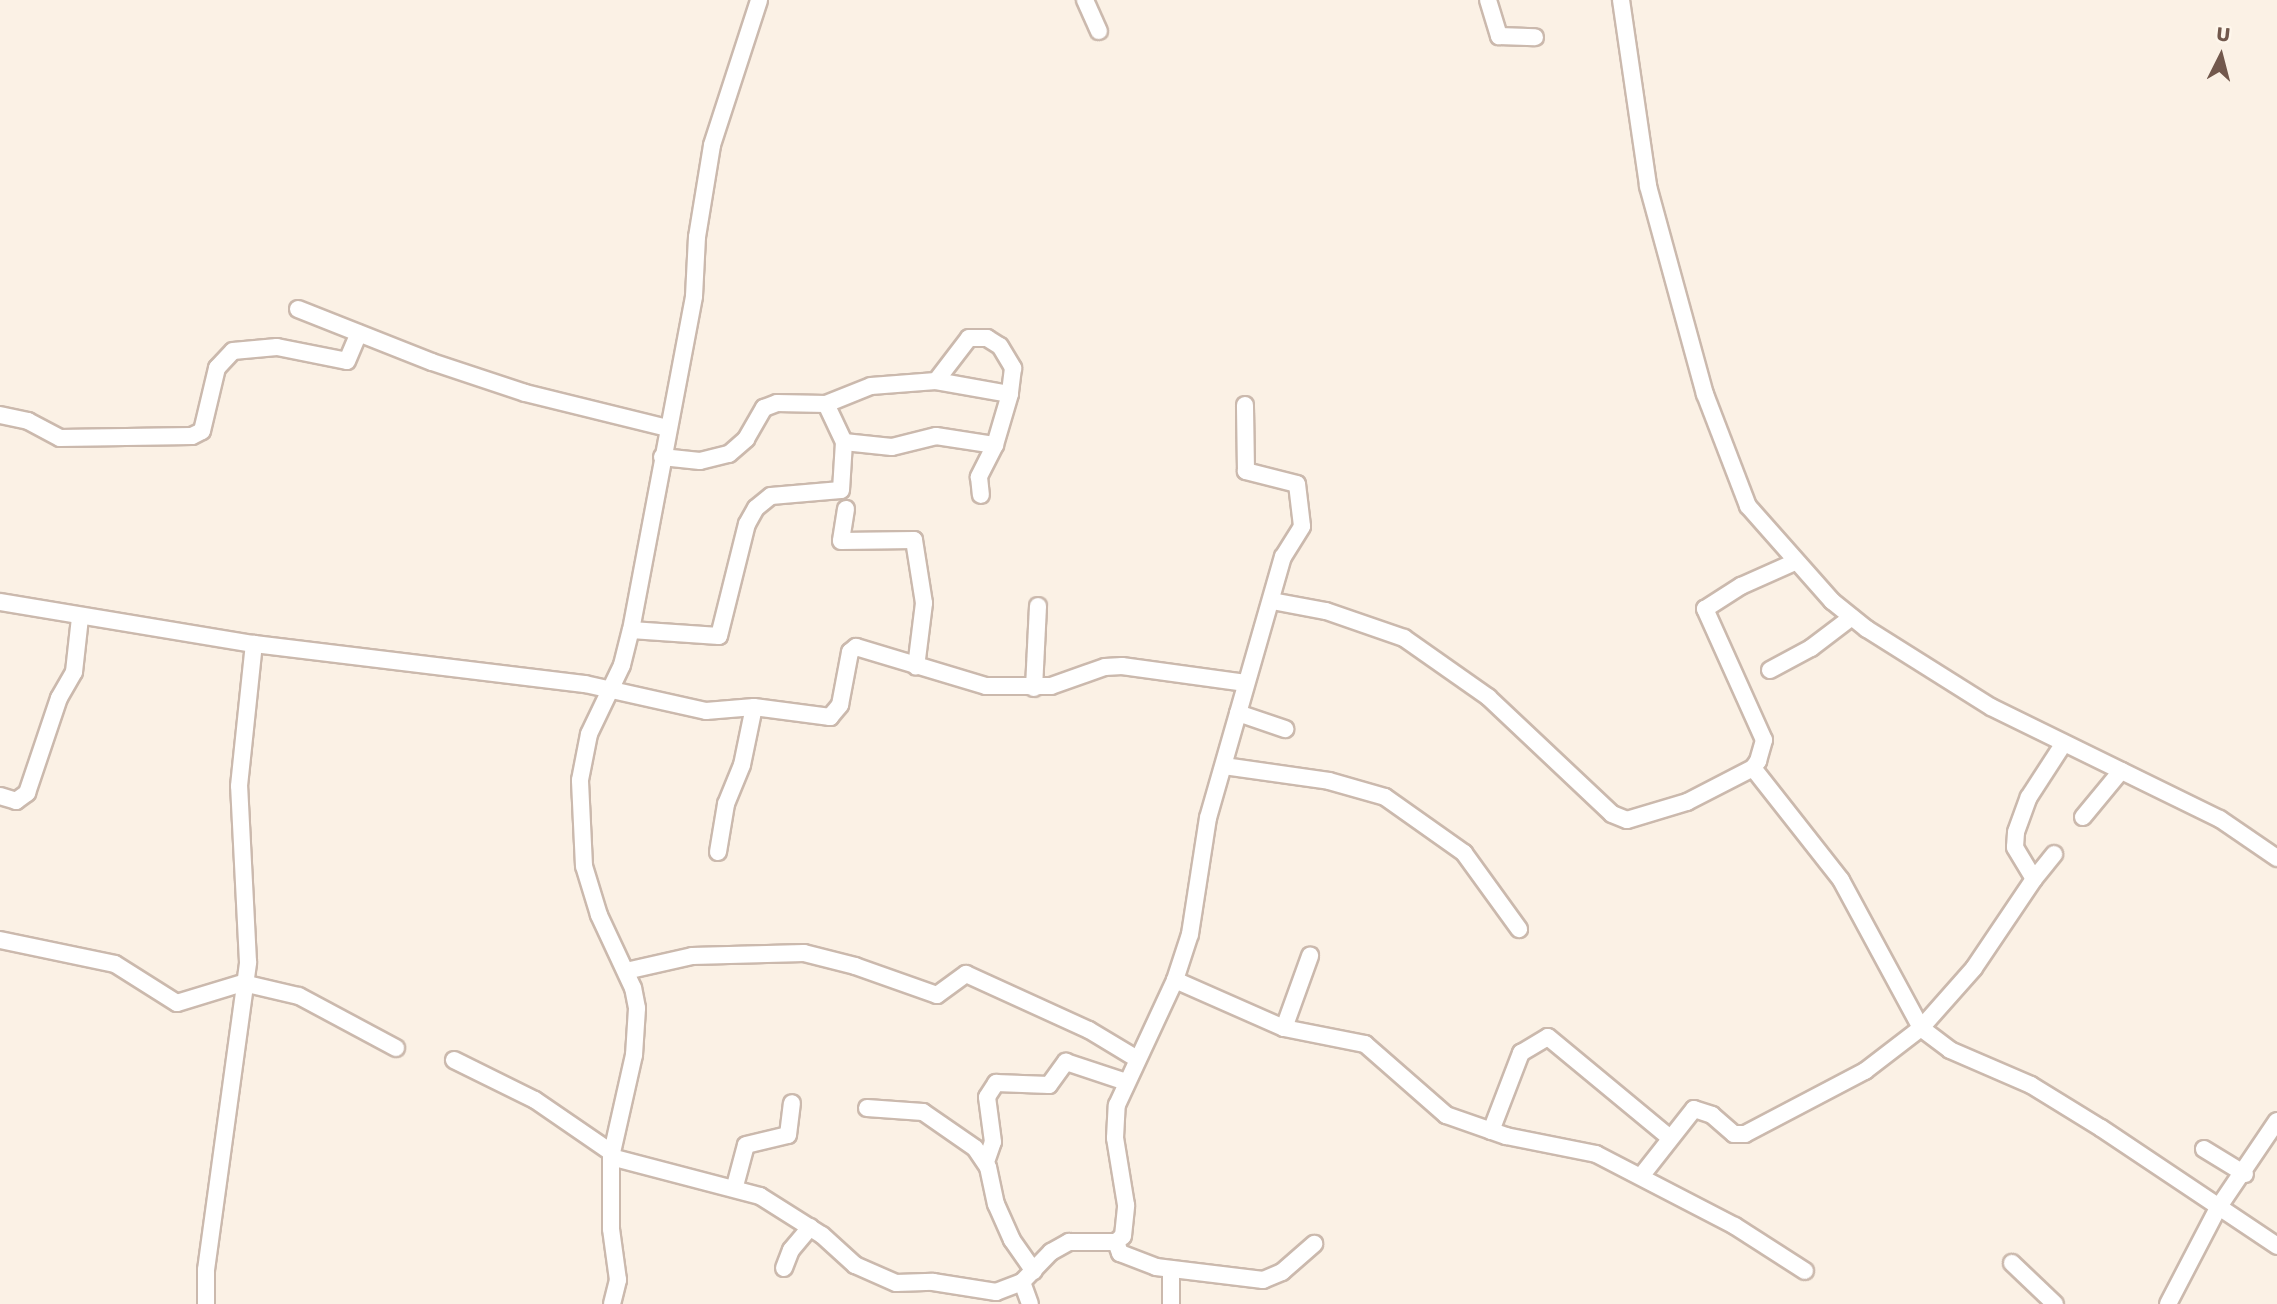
<!DOCTYPE html>
<html>
<head>
<meta charset="utf-8">
<style>
  body { margin:0 }
  #map { position:relative; width:2277px; height:1304px; overflow:hidden; background:#fbf1e5; font-family:Rubik,sans-serif }
  div>[style] { position:absolute }
  .roads { filter:drop-shadow(2px 0 #cbb9ad) drop-shadow(-2px 0 #cbb9ad) drop-shadow(0 2px #cbb9ad) drop-shadow(0 -2px #cbb9ad) }
  .minor>* { height:16px; margin:-8px; padding:0 8px; transform-origin:8px; border-radius:8px; background:#fff }
  span { translate:-50% -50%; white-space:nowrap; text-align:center; line-height:1.15; -webkit-text-stroke:7px #fef6eb; paint-order:stroke }
  .north { position:absolute; left:2186px; top:21px; width:70px; height:70px; -webkit-text-stroke:5px #fef6eb; paint-order:stroke; rotate:6deg; font-size:19px; font-weight:700; line-height:28px; text-align:center; color:#72584c }
  .north::after { content:''; display:block; margin:auto; width:24px; height:32px; background:#72584c; clip-path:polygon(50% 0,100% 100%,50% 72%,0 100%) }
</style>
</head>
<body>
<div id="map">
  <div class="roads">
    <div class="minor">
      <i style="left:1085px;top:0;width:34px;rotate:66deg"></i>
      <i style="left:1488px;top:0;width:38px;rotate:73deg"></i>
      <i style="left:1499px;top:36px;width:36px;rotate:2deg"></i>
      <i style="left:1621px;top:0;width:188px;rotate:81.7deg"></i>
      <i style="left:1648px;top:186px;width:216px;rotate:74.7deg"></i>
      <i style="left:1705px;top:394px;width:120px;rotate:69deg"></i>
      <i style="left:1748px;top:506px;width:127px;rotate:48.5deg"></i>
      <i style="left:1832px;top:601px;width:45px;rotate:38.7deg"></i>
      <i style="left:1867px;top:629px;width:146px;rotate:32.2deg"></i>
      <i style="left:1991px;top:707px;width:255px;rotate:26.1deg"></i>
      <i style="left:2220px;top:819px;width:69px;rotate:34.4deg"></i>
      <i style="left:298px;top:309px;width:144px;rotate:21.6deg"></i>
      <i style="left:432px;top:362px;width:98px;rotate:18.4deg"></i>
      <i style="left:525px;top:393px;width:146px;rotate:13.8deg"></i>
      <i style="left:936px;top:381px;width:75px;rotate:10deg"></i>
      <i style="left:1010px;top:394px;width:53px;rotate:106.4deg"></i>
      <i style="left:995px;top:445px;width:36px;rotate:117deg"></i>
      <i style="left:979px;top:477px;width:18px;rotate:84deg"></i>
      <i style="left:0;top:415px;width:29px;rotate:12deg"></i>
      <i style="left:28px;top:421px;width:36px;rotate:28deg"></i>
      <i style="left:60px;top:438px;width:132px;rotate:-0.9deg"></i>
      <i style="left:192px;top:436px;width:11px;rotate:-27deg"></i>
      <i style="left:202px;top:431px;width:65px;rotate:-76.6deg"></i>
      <i style="left:217px;top:368px;width:23px;rotate:-47deg"></i>
      <i style="left:233px;top:351px;width:44px;rotate:-5.2deg"></i>
      <i style="left:277px;top:347px;width:71px;rotate:11.3deg"></i>
      <i style="left:347px;top:361px;width:30px;rotate:-67deg"></i>
      <i style="left:844px;top:442px;width:48px;rotate:5.9deg"></i>
      <i style="left:892px;top:447px;width:45px;rotate:-14deg"></i>
      <i style="left:936px;top:436px;width:60px;rotate:8.7deg"></i>
      <i style="left:662px;top:457px;width:38px;rotate:6deg"></i>
      <i style="left:700px;top:461px;width:30px;rotate:-14deg"></i>
      <i style="left:729px;top:454px;width:23px;rotate:-41deg"></i>
      <i style="left:746px;top:439px;width:36px;rotate:-60deg"></i>
      <i style="left:764px;top:408px;width:14px;rotate:-21deg"></i>
      <i style="left:777px;top:403px;width:49px;rotate:1.2deg"></i>
      <i style="left:826px;top:404px;width:48px;rotate:-21.8deg"></i>
      <i style="left:871px;top:386px;width:65px;rotate:-4.4deg"></i>
      <i style="left:936px;top:381px;width:54px;rotate:-52.5deg"></i>
      <i style="left:969px;top:338px;width:18px"></i>
      <i style="left:987px;top:338px;width:15px;rotate:32deg"></i>
      <i style="left:1000px;top:346px;width:26px;rotate:59deg"></i>
      <i style="left:1013px;top:368px;width:26px;rotate:97deg"></i>
      <i style="left:846px;top:509px;width:32px;rotate:99deg"></i>
      <i style="left:841px;top:541px;width:73px;rotate:-0.8deg"></i>
      <i style="left:914px;top:540px;width:64px;rotate:81deg"></i>
      <i style="left:924px;top:603px;width:64px;rotate:97.1deg"></i>
      <i style="left:1272px;top:601px;width:55px;rotate:10.5deg"></i>
      <i style="left:1326px;top:611px;width:83px;rotate:19.1deg"></i>
      <i style="left:1404px;top:638px;width:103px;rotate:35.1deg"></i>
      <i style="left:1488px;top:697px;width:170px;rotate:43.3deg"></i>
      <i style="left:1612px;top:814px;width:16px;rotate:22deg"></i>
      <i style="left:1627px;top:820px;width:63px;rotate:-16.7deg"></i>
      <i style="left:1687px;top:802px;width:74px;rotate:-27.3deg"></i>
      <i style="left:1753px;top:768px;width:9px;rotate:-54deg"></i>
      <i style="left:1758px;top:761px;width:22px;rotate:-74deg"></i>
      <i style="left:1764px;top:740px;width:144px;rotate:-114.2deg"></i>
      <i style="left:1705px;top:609px;width:43px;rotate:-32.6deg"></i>
      <i style="left:1741px;top:586px;width:59px;rotate:-24deg"></i>
      <i style="left:0;top:602px;width:257px;rotate:9.4deg"></i>
      <i style="left:254px;top:644px;width:333px;rotate:6.9deg"></i>
      <i style="left:585px;top:684px;width:124px;rotate:12.6deg"></i>
      <i style="left:706px;top:711px;width:48px;rotate:-4.8deg"></i>
      <i style="left:754px;top:707px;width:77px;rotate:7.5deg"></i>
      <i style="left:830px;top:717px;width:16px;rotate:-50deg"></i>
      <i style="left:840px;top:705px;width:54px;rotate:-79.3deg"></i>
      <i style="left:850px;top:652px;width:8px;rotate:-40deg"></i>
      <i style="left:856px;top:647px;width:136px;rotate:16.7deg"></i>
      <i style="left:986px;top:686px;width:65px"></i>
      <i style="left:1051px;top:686px;width:57px;rotate:-19.4deg"></i>
      <i style="left:1105px;top:667px;width:17px;rotate:-3deg"></i>
      <i style="left:1122px;top:666px;width:125px;rotate:7.8deg"></i>
      <i style="left:631px;top:630px;width:88px;rotate:3.9deg"></i>
      <i style="left:719px;top:636px;width:115px;rotate:-76deg"></i>
      <i style="left:747px;top:524px;width:18px;rotate:-61deg"></i>
      <i style="left:756px;top:508px;width:19px;rotate:-39deg"></i>
      <i style="left:771px;top:496px;width:70px;rotate:-4.9deg"></i>
      <i style="left:841px;top:490px;width:48px;rotate:-86.4deg"></i>
      <i style="left:844px;top:442px;width:42px;rotate:-115.3deg"></i>
      <i style="left:1770px;top:670px;width:47px;rotate:-28.2deg"></i>
      <i style="left:1811px;top:648px;width:51px;rotate:-37.1deg"></i>
      <i style="left:1034px;top:688px;width:82px;rotate:-87.2deg"></i>
      <i style="left:1238px;top:713px;width:50px;rotate:18.8deg"></i>
      <i style="left:1224px;top:766px;width:106px;rotate:8.1deg"></i>
      <i style="left:1329px;top:781px;width:58px;rotate:15.9deg"></i>
      <i style="left:1385px;top:797px;width:97px;rotate:35.3deg"></i>
      <i style="left:1464px;top:853px;width:94px;rotate:54.1deg"></i>
      <i style="left:1753px;top:768px;width:142px;rotate:51.8deg"></i>
      <i style="left:1841px;top:880px;width:168px;rotate:61.6deg"></i>
      <i style="left:1921px;top:1028px;width:36px;rotate:37deg"></i>
      <i style="left:1950px;top:1050px;width:88px;rotate:23.4deg"></i>
      <i style="left:2031px;top:1085px;width:82px;rotate:31.6deg"></i>
      <i style="left:2101px;top:1128px;width:212px;rotate:33.8deg"></i>
      <i style="left:0;top:796px;width:17px;rotate:17deg"></i>
      <i style="left:16px;top:801px;width:14px;rotate:-36deg"></i>
      <i style="left:27px;top:793px;width:100px;rotate:-71.4deg"></i>
      <i style="left:59px;top:698px;width:30px;rotate:-60deg"></i>
      <i style="left:74px;top:672px;width:54px;rotate:-83.7deg"></i>
      <i style="left:2083px;top:817px;width:60px;rotate:-50.4deg"></i>
      <i style="left:718px;top:852px;width:49px;rotate:-80.5deg"></i>
      <i style="left:726px;top:804px;width:42px;rotate:-67.7deg"></i>
      <i style="left:742px;top:765px;width:59px;rotate:-78.3deg"></i>
      <i style="left:2034px;top:879px;width:32px;rotate:-51deg"></i>
      <i style="left:0;top:940px;width:117px;rotate:11.8deg"></i>
      <i style="left:115px;top:964px;width:73px;rotate:32.2deg"></i>
      <i style="left:177px;top:1003px;width:69px;rotate:-16.9deg"></i>
      <i style="left:243px;top:983px;width:57px;rotate:13.1deg"></i>
      <i style="left:299px;top:996px;width:110px;rotate:28.2deg"></i>
      <i style="left:626px;top:971px;width:68px;rotate:-12.8deg"></i>
      <i style="left:692px;top:956px;width:112px;rotate:-1.5deg"></i>
      <i style="left:804px;top:953px;width:53px;rotate:14.3deg"></i>
      <i style="left:855px;top:966px;width:87px;rotate:19.5deg"></i>
      <i style="left:937px;top:995px;width:36px;rotate:-36deg"></i>
      <i style="left:966px;top:974px;width:135px;rotate:24.5deg"></i>
      <i style="left:1089px;top:1030px;width:56px;rotate:31.1deg"></i>
      <i style="left:1175px;top:980px;width:119px;rotate:23.8deg"></i>
      <i style="left:1284px;top:1028px;width:83px;rotate:11.2deg"></i>
      <i style="left:1365px;top:1044px;width:108px;rotate:41.2deg"></i>
      <i style="left:1446px;top:1115px;width:64px;rotate:19.3deg"></i>
      <i style="left:1506px;top:1136px;width:92px;rotate:11.3deg"></i>
      <i style="left:1596px;top:1154px;width:157px;rotate:27.4deg"></i>
      <i style="left:1735px;top:1226px;width:83px;rotate:32.7deg"></i>
      <i style="left:1284px;top:1028px;width:77px;rotate:-70.1deg"></i>
      <i style="left:454px;top:1060px;width:90px;rotate:26.3deg"></i>
      <i style="left:535px;top:1100px;width:93px;rotate:34.5deg"></i>
      <i style="left:867px;top:1108px;width:56px;rotate:4.1deg"></i>
      <i style="left:923px;top:1112px;width:63px;rotate:34.7deg"></i>
      <i style="left:975px;top:1148px;width:23px;rotate:56deg"></i>
      <i style="left:988px;top:1167px;width:38px;rotate:78deg"></i>
      <i style="left:996px;top:1204px;width:39px;rotate:66deg"></i>
      <i style="left:1012px;top:1240px;width:38px;rotate:55deg"></i>
      <i style="left:1491px;top:1131px;width:84px;rotate:-69deg"></i>
      <i style="left:1521px;top:1053px;width:31px;rotate:-31deg"></i>
      <i style="left:1548px;top:1037px;width:157px;rotate:39.6deg"></i>
      <i style="left:2204px;top:1149px;width:48px;rotate:31.4deg"></i>
      <i style="left:611px;top:1157px;width:154px;rotate:14.7deg"></i>
      <i style="left:760px;top:1196px;width:73px;rotate:32.2deg"></i>
      <i style="left:822px;top:1235px;width:45px;rotate:42.3deg"></i>
      <i style="left:855px;top:1265px;width:45px;rotate:23.7deg"></i>
      <i style="left:896px;top:1283px;width:37px;rotate:-2deg"></i>
      <i style="left:933px;top:1282px;width:64px;rotate:9deg"></i>
      <i style="left:996px;top:1292px;width:28px;rotate:-21deg"></i>
      <i style="left:1022px;top:1282px;width:42px;rotate:-46deg"></i>
      <i style="left:1051px;top:1252px;width:21px;rotate:-29deg"></i>
      <i style="left:1069px;top:1242px;width:47px"></i>
      <i style="left:1116px;top:1242px;width:9px;rotate:-41deg"></i>
      <i style="left:1123px;top:1236px;width:31px;rotate:-84deg"></i>
      <i style="left:1126px;top:1205px;width:68px;rotate:-99.3deg"></i>
      <i style="left:1115px;top:1138px;width:33px;rotate:-87deg"></i>
      <i style="left:1117px;top:1105px;width:138px;rotate:-65.1deg"></i>
      <i style="left:1175px;top:980px;width:48px;rotate:-71.9deg"></i>
      <i style="left:1190px;top:934px;width:117px;rotate:-81.2deg"></i>
      <i style="left:1208px;top:818px;width:272px;rotate:-74deg"></i>
      <i style="left:1283px;top:557px;width:36px;rotate:-58deg"></i>
      <i style="left:1302px;top:526px;width:42px;rotate:-96.8deg"></i>
      <i style="left:1297px;top:484px;width:53px;rotate:-165.7deg"></i>
      <i style="left:1246px;top:471px;width:66px;rotate:-90.9deg"></i>
      <i style="left:986px;top:1162px;width:21px;rotate:-71deg"></i>
      <i style="left:993px;top:1142px;width:45px;rotate:-97.6deg"></i>
      <i style="left:987px;top:1097px;width:17px;rotate:-57deg"></i>
      <i style="left:996px;top:1083px;width:53px;rotate:2.2deg"></i>
      <i style="left:1049px;top:1085px;width:29px;rotate:-54deg"></i>
      <i style="left:1066px;top:1062px;width:63px;rotate:18.4deg"></i>
      <i style="left:1642px;top:1175px;width:84px;rotate:-51.8deg"></i>
      <i style="left:1694px;top:1109px;width:19px;rotate:18deg"></i>
      <i style="left:1712px;top:1115px;width:29px;rotate:41deg"></i>
      <i style="left:1734px;top:1134px;width:11px"></i>
      <i style="left:1745px;top:1134px;width:136px;rotate:-27.7deg"></i>
      <i style="left:1865px;top:1071px;width:71px;rotate:-37.5deg"></i>
      <i style="left:1921px;top:1028px;width:80px;rotate:-48.5deg"></i>
      <i style="left:1974px;top:968px;width:107px;rotate:-56deg"></i>
      <i style="left:2034px;top:879px;width:37px;rotate:-121deg"></i>
      <i style="left:2015px;top:847px;width:15px;rotate:-86deg"></i>
      <i style="left:2016px;top:832px;width:37px;rotate:-70deg"></i>
      <i style="left:2029px;top:797px;width:64px;rotate:-57.1deg"></i>
      <i style="left:735px;top:1186px;width:42px;rotate:-75deg"></i>
      <i style="left:746px;top:1145px;width:43px;rotate:-13.4deg"></i>
      <i style="left:788px;top:1135px;width:32px;rotate:-83deg"></i>
      <i style="left:1116px;top:1242px;width:12px;rotate:70deg"></i>
      <i style="left:1120px;top:1253px;width:39px;rotate:21deg"></i>
      <i style="left:1156px;top:1267px;width:108px;rotate:6.9deg"></i>
      <i style="left:1263px;top:1280px;width:21px;rotate:-23deg"></i>
      <i style="left:1282px;top:1272px;width:43px;rotate:-41.2deg"></i>
      <i style="left:2012px;top:1263px;width:59px;rotate:43.6deg"></i>
      <i style="left:784px;top:1268px;width:19px;rotate:-69deg"></i>
      <i style="left:791px;top:1250px;width:30px;rotate:-50deg"></i>
      <i style="left:1022px;top:1282px;width:23px;rotate:70deg"></i>
      <i style="left:206px;top:1304px;width:34px;rotate:-90deg"></i>
      <i style="left:206px;top:1270px;width:311px;rotate:-82.2deg"></i>
      <i style="left:248px;top:962px;width:176px;rotate:-92.9deg"></i>
      <i style="left:239px;top:786px;width:143px;rotate:-84deg"></i>
      <i style="left:612px;top:1304px;width:25px;rotate:-76deg"></i>
      <i style="left:618px;top:1280px;width:51px;rotate:-97.8deg"></i>
      <i style="left:611px;top:1229px;width:72px;rotate:-90deg"></i>
      <i style="left:611px;top:1157px;width:105px;rotate:-77.3deg"></i>
      <i style="left:634px;top:1055px;width:47px;rotate:-86.3deg"></i>
      <i style="left:637px;top:1008px;width:20px;rotate:-101deg"></i>
      <i style="left:633px;top:988px;width:81px;rotate:-115deg"></i>
      <i style="left:599px;top:915px;width:51px;rotate:-107deg"></i>
      <i style="left:584px;top:866px;width:86px;rotate:-92.7deg"></i>
      <i style="left:580px;top:780px;width:47px;rotate:-78.9deg"></i>
      <i style="left:589px;top:734px;width:76px;rotate:-64.4deg"></i>
      <i style="left:622px;top:665px;width:36px;rotate:-76deg"></i>
      <i style="left:631px;top:630px;width:340px;rotate:-79.3deg"></i>
      <i style="left:694px;top:296px;width:59px;rotate:-87.1deg"></i>
      <i style="left:697px;top:237px;width:93px;rotate:-80.7deg"></i>
      <i style="left:712px;top:145px;width:152px;rotate:-72deg"></i>
      <i style="left:1171px;top:1304px;width:35px;rotate:-90deg"></i>
      <i style="left:2168px;top:1304px;width:108px;rotate:-62.5deg"></i>
      <i style="left:2218px;top:1208px;width:105px;rotate:-55.9deg"></i>
    </div>
  </div>
  <div class="north">U</div>
</div>
</body>
</html>
